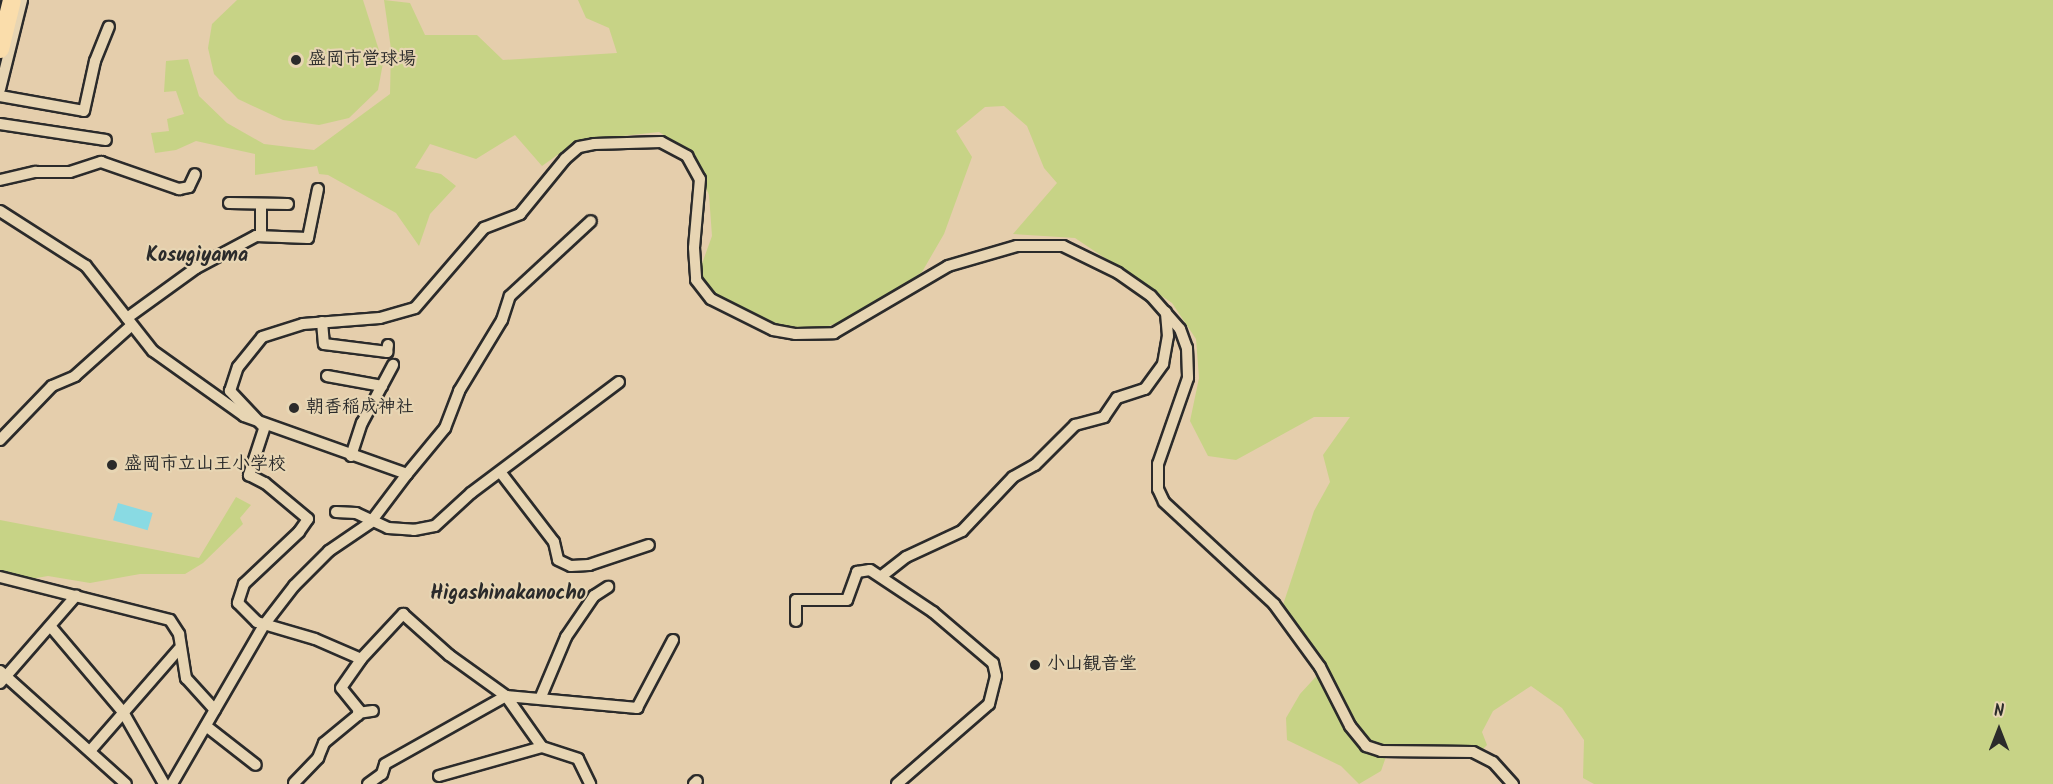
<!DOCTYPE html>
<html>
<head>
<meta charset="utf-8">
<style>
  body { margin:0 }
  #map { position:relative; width:2053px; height:784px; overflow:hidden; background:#e5ceac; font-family:Kalam,"Klee One",sans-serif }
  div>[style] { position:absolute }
  .green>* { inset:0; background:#c7d386 }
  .water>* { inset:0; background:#89dae3; transform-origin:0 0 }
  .roads { filter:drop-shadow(2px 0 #2b2b2b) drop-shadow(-2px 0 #2b2b2b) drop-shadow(0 2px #2b2b2b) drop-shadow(0 -2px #2b2b2b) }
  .minor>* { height:10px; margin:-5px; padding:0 5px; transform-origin:5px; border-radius:5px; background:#e7d5b3 }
  .trunk>* { height:18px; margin:-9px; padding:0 9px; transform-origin:9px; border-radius:9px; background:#faddab }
  .dots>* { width:16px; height:16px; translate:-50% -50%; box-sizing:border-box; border:3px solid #e7d5b3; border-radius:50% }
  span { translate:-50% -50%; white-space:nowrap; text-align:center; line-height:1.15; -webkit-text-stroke:4.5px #e7d5b3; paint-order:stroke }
  .poi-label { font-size:18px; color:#2b2b2b; font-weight:700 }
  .left { translate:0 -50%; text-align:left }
  .neighbourhood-label { font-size:20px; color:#2b2b2b; font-weight:700 }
  .north { position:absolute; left:1969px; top:700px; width:60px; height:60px; -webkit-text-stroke:4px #e7d5b3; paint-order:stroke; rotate:0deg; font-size:16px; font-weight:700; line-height:24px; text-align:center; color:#2b2b2b }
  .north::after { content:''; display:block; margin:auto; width:21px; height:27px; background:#2b2b2b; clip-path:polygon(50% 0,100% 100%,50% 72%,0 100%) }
</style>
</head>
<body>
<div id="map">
  <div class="green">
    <i style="clip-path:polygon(237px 0,363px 0,383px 63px,378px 90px,349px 118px,319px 125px,283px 120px,238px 99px,214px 74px,208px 48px,212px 24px)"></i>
    <i style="clip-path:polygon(384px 0,410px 3px,425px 35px,477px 35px,503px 60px,617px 53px,609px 28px,586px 18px,578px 0,2053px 0,2053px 784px,1594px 784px,1583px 778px,1584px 740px,1562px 708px,1531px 686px,1493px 711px,1482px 732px,1487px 745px,1477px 755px,1388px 751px,1381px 771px,1359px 784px,1341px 766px,1287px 740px,1286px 718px,1300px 694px,1322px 670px,1281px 611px,1314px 511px,1330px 482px,1323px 455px,1350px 417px,1314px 417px,1236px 460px,1208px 456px,1190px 421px,1199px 378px,1196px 339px,1172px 303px,1075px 238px,1013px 234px,1057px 183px,1044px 168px,1027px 126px,1004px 106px,985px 107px,956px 131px,972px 157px,944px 234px,922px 272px,859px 315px,826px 327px,791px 331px,717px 298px,699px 272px,712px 236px,709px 195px,691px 152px,659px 132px,577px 141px,542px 166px,515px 135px,476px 159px,430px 144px,415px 168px,441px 174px,456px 186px,430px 214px,419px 246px,396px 213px,328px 175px,319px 174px,317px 166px,255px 175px,255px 154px,196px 141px,176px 150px,155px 153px,151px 133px,169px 131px,167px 119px,184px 114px,176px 91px,164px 92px,166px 61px,188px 59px,199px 96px,227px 123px,264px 144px,314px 150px,390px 94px,391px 49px)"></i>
    <i style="clip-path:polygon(236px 497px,251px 505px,240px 518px,243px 524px,203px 563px,185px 574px,140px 574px,90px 583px,48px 576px,25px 580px,0 570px,0 520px,199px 558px)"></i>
  </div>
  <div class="water">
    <i style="left:118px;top:503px;width:36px;height:18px;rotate:16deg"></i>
  </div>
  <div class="roads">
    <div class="minor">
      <i style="left:0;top:89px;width:92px;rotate:-76.1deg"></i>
      <i style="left:0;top:96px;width:85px;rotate:10.1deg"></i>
      <i style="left:84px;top:111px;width:51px;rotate:-77.6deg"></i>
      <i style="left:95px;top:61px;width:37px;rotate:-68deg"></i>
      <i style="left:0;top:124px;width:107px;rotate:8.6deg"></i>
      <i style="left:0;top:180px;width:37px;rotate:-13deg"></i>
      <i style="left:36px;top:172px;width:34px"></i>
      <i style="left:70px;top:172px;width:33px;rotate:-18deg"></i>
      <i style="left:101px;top:162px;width:83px;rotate:19.1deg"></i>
      <i style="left:179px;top:189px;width:10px;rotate:-11deg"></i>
      <i style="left:189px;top:187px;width:14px;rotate:-65deg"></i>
      <i style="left:229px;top:203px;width:59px;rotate:1deg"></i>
      <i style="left:0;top:211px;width:102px;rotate:32.6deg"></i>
      <i style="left:86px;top:266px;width:108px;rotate:51.8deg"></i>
      <i style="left:153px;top:351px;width:112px;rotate:35.5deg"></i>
      <i style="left:244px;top:416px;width:173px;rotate:19.6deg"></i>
      <i style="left:407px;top:474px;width:61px;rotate:127.1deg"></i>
      <i style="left:370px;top:523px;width:50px;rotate:145.7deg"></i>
      <i style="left:329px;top:551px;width:49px;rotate:135deg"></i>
      <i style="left:294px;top:586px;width:49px;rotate:127.6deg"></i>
      <i style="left:264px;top:625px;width:184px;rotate:120.1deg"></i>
      <i style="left:261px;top:236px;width:32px;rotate:-90deg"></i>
      <i style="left:127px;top:318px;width:85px;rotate:-35.9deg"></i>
      <i style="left:196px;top:268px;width:68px;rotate:-28.1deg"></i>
      <i style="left:256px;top:236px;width:52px;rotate:2.2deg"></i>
      <i style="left:308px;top:238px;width:50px;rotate:-78.5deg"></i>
      <i style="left:322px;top:322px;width:22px;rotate:85deg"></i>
      <i style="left:324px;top:344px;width:64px;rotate:7.2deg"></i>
      <i style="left:387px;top:352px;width:7px;rotate:-82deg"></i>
      <i style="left:327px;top:376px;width:56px;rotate:10.3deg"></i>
      <i style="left:262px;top:425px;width:47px;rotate:-133.3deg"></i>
      <i style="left:230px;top:391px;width:25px;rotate:-72deg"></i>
      <i style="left:238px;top:367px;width:38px;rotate:-51deg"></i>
      <i style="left:262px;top:337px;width:43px;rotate:-17.6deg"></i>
      <i style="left:303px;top:324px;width:77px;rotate:-4.5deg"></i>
      <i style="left:380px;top:318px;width:36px;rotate:-16deg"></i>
      <i style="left:415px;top:308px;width:106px;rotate:-49.2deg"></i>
      <i style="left:484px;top:228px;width:39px;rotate:-21deg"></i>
      <i style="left:520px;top:214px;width:71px;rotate:-50.7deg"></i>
      <i style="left:565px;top:159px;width:18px;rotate:-41deg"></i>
      <i style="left:579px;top:147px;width:15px;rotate:-11deg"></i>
      <i style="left:594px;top:144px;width:67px;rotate:-1.7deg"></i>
      <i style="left:661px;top:142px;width:30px;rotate:28deg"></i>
      <i style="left:687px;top:156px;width:26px;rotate:61deg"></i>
      <i style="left:700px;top:179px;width:69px;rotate:95deg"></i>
      <i style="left:694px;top:248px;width:32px;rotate:86deg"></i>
      <i style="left:696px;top:280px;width:24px;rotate:52deg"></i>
      <i style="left:711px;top:299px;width:69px;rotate:26.6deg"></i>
      <i style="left:773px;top:330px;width:22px;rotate:10deg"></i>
      <i style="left:795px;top:334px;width:39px;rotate:-1deg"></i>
      <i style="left:834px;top:333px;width:132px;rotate:-30.4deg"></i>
      <i style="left:948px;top:266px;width:72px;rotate:-16.2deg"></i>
      <i style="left:1017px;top:246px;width:46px"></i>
      <i style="left:1063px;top:246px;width:61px;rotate:26.1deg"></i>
      <i style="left:1118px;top:273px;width:40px;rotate:34.9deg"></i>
      <i style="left:1151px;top:296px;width:44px;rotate:48.7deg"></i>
      <i style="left:1180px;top:329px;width:20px;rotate:70deg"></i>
      <i style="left:1187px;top:348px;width:30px;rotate:88deg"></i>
      <i style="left:1188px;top:378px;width:91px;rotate:109.2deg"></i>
      <i style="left:1158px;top:464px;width:25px;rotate:90deg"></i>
      <i style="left:1158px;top:489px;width:14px;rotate:65deg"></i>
      <i style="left:1164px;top:502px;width:150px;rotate:42.8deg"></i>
      <i style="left:1274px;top:604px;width:78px;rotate:53.9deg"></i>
      <i style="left:1320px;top:667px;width:66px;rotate:63deg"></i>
      <i style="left:1350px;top:726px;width:26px;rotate:51deg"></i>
      <i style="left:1366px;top:746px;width:16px;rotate:18deg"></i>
      <i style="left:1381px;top:751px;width:92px;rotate:0.6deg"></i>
      <i style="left:1473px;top:752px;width:22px;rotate:27deg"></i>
      <i style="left:1493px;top:762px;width:30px;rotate:48deg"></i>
      <i style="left:265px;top:426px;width:52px;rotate:108.1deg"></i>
      <i style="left:249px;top:475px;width:18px;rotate:27deg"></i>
      <i style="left:265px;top:483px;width:56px;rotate:39.9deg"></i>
      <i style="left:308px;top:519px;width:16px;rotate:125deg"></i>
      <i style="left:299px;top:532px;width:76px;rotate:136.6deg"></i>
      <i style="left:244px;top:584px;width:20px;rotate:108deg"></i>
      <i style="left:238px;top:603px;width:27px;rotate:45deg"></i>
      <i style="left:257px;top:622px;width:60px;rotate:16.3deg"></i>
      <i style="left:315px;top:639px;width:50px;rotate:23.5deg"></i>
      <i style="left:0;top:440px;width:75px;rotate:-46.1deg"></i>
      <i style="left:52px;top:386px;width:25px;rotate:-23deg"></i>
      <i style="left:75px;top:376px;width:76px;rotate:-41.8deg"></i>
      <i style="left:351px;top:456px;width:35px;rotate:-72deg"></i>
      <i style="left:362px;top:423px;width:66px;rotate:-61.9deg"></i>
      <i style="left:501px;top:473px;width:87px;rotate:52.5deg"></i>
      <i style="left:554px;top:542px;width:18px;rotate:77deg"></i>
      <i style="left:558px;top:560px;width:14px;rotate:25deg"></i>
      <i style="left:571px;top:566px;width:18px;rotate:-3deg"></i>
      <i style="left:589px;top:565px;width:63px;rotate:-18.4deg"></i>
      <i style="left:407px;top:474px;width:60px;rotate:-50.4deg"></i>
      <i style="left:445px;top:428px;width:40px;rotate:-69deg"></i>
      <i style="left:459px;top:391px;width:83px;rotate:-58.8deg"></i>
      <i style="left:502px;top:320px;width:25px;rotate:-72deg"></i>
      <i style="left:510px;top:296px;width:110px;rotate:-42.8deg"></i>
      <i style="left:336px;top:512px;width:20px;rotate:3deg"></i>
      <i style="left:356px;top:513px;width:35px;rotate:25deg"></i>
      <i style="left:388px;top:528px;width:26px;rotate:4deg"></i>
      <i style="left:414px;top:530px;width:21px;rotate:-11deg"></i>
      <i style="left:435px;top:526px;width:49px;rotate:-42.5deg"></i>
      <i style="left:471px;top:493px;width:185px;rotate:-36.9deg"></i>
      <i style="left:883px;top:575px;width:29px;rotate:-38deg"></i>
      <i style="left:906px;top:557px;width:62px;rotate:-24.9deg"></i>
      <i style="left:962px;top:531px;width:74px;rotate:-46.6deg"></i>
      <i style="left:1013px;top:477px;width:25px;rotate:-29deg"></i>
      <i style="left:1035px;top:465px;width:57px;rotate:-45deg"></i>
      <i style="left:1075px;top:425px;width:30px;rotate:-15deg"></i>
      <i style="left:1104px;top:417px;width:23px;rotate:-56deg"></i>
      <i style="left:1117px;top:398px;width:29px;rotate:-18deg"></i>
      <i style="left:1145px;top:389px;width:31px;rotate:-54deg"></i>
      <i style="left:1163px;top:364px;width:28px;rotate:-80deg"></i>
      <i style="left:1168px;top:336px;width:24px;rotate:-95deg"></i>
      <i style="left:0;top:577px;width:175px;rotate:14.2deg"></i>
      <i style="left:170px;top:620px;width:17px;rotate:57deg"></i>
      <i style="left:179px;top:634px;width:45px;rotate:81deg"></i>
      <i style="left:186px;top:678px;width:43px;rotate:47.8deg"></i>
      <i style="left:796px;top:621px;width:21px;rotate:-90deg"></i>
      <i style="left:796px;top:600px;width:51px"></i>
      <i style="left:847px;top:600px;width:30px;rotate:-70deg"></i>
      <i style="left:857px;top:572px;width:13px;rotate:-9deg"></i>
      <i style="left:870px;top:570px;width:76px;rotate:33.7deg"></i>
      <i style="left:933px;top:612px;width:79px;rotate:40.4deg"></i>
      <i style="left:993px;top:663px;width:13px;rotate:77deg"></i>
      <i style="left:996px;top:676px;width:29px;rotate:104deg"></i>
      <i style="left:989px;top:704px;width:122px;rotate:139deg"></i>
      <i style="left:51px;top:627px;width:111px;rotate:49.7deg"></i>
      <i style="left:123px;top:712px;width:83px;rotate:60.3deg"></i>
      <i style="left:0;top:671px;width:169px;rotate:41.9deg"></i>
      <i style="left:0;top:683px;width:116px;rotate:-48.9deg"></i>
      <i style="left:540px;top:699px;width:67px;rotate:-67.2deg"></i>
      <i style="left:566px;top:637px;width:50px;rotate:-55.7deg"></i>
      <i style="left:594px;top:596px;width:17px;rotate:-33deg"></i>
      <i style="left:358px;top:713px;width:15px;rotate:-8deg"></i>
      <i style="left:206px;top:726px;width:63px;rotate:38deg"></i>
      <i style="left:90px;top:751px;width:135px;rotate:-48.9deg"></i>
      <i style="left:439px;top:776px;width:107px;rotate:-15.7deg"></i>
      <i style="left:294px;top:783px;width:35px;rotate:-46deg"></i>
      <i style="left:318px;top:758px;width:16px;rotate:-68deg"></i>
      <i style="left:324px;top:743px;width:44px;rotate:-39.5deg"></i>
      <i style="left:358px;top:715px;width:5px;rotate:-79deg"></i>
      <i style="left:359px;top:710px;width:28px;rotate:-129deg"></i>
      <i style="left:341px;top:688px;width:35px;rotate:-55deg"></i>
      <i style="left:361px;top:659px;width:62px;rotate:-47deg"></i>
      <i style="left:403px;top:614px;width:62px;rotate:41.7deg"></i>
      <i style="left:449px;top:655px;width:70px;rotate:35.7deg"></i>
      <i style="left:506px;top:696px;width:62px;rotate:54.8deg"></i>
      <i style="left:542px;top:747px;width:38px;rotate:18deg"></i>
      <i style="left:578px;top:759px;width:28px;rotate:64deg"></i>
      <i style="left:368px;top:784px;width:17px;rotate:-36deg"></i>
      <i style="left:382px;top:774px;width:10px;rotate:-73deg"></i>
      <i style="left:385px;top:764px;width:139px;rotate:-29.3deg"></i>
      <i style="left:506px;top:696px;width:132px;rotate:5.2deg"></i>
      <i style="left:637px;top:708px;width:77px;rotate:-62.1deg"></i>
      <i style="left:694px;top:784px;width:4px;rotate:-45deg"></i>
    </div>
    <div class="trunk">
      <i style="left:0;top:49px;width:50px;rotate:-76.2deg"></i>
    </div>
  </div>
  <div class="dots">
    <i style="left:296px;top:60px;background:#2b2b2b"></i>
    <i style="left:294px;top:408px;background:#2b2b2b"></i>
    <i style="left:112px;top:465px;background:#2b2b2b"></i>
    <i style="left:1035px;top:665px;background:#2b2b2b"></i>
  </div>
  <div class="poi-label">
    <span class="left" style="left:308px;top:60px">盛岡市営球場</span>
    <span class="left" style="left:306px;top:408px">朝香稲成神社</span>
    <span class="left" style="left:124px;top:465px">盛岡市立山王小学校</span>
    <span class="left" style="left:1047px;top:665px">小山観音堂</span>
  </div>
  <div class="neighbourhood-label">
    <span style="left:197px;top:256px">Kosugiyama</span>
    <span style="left:508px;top:594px">Higashinakanocho</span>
  </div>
  <div class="north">N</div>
</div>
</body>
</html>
